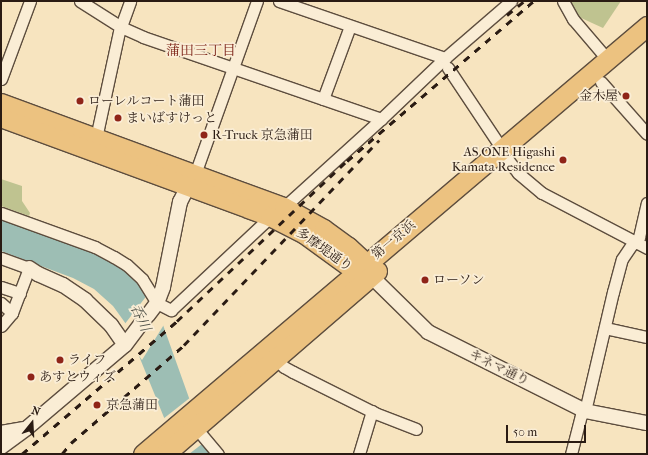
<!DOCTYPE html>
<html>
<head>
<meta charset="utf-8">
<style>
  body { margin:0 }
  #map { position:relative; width:648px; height:455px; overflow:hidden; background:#f7e4bf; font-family:"IM FELL French Canon","Noto Serif JP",serif }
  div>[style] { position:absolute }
  .green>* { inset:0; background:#bfc390 }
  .water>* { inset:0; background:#9dbeb4 }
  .pier>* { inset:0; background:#f7e4bf }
  .roads { filter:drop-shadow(1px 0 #5d4d3e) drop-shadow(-1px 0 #5d4d3e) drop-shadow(0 1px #5d4d3e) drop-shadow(0 -1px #5d4d3e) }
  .minor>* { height:11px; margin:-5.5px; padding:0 5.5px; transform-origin:5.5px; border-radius:5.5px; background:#faedd5 }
  .tertiary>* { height:14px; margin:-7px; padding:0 7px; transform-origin:7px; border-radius:7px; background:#faedd5 }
  .primary>* { height:18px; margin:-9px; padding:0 9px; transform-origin:9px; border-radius:9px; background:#ecc280 }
  .trunk>* { height:19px; margin:-9.5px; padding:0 9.5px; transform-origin:9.5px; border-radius:9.5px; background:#ecc280 }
  .rail>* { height:3px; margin-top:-1.5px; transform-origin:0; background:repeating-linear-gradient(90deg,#2a1b13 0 7px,transparent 0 14px) }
  .dots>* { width:11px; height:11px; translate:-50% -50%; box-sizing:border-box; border:2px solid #faedd5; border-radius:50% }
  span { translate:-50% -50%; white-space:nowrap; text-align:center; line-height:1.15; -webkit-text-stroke:3.5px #faedd5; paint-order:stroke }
  .poi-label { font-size:13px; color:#2a1b13 }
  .right { translate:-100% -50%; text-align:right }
  .left { translate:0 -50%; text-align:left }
  .street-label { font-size:13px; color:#2a1b13 }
  .neighbourhood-label { font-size:14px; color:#7a1f14 }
  .water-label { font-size:14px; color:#52544b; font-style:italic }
  .frame { position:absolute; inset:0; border:2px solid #2a1b13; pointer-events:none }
  .north { position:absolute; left:12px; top:403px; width:40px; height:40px; -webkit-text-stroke:3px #faedd5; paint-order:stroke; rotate:18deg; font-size:11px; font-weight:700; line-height:16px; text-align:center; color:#2a1b13 }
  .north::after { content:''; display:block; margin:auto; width:14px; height:18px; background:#2a1b13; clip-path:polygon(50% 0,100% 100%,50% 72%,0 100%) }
  .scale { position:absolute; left:506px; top:425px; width:80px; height:18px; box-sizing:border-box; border:2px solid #2a1b13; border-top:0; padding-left:5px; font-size:12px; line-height:14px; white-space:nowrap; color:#2a1b13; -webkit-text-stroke:3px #faedd5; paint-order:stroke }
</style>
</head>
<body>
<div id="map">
  <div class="green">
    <i style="clip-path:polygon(567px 1px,621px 1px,603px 28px,579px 17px)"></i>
    <i style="clip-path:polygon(1px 179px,22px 186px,22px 201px,30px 213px,29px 216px,1px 206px)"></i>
  </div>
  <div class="water">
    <i style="clip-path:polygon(1px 219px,98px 254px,119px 266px,140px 286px,163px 325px,209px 454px,175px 454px,165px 420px,126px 324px,113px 306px,94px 289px,73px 278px,1px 251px)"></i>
  </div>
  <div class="pier">
    <i style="clip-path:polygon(148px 294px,165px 323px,142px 360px,134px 349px,124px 325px)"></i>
    <i style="clip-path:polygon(191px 397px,206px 441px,189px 454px,174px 454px,163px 419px)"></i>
  </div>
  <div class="roads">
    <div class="minor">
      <i style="left:80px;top:1px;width:49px;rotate:32.4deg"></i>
      <i style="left:121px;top:27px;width:24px;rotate:24deg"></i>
      <i style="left:143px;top:37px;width:252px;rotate:19deg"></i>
      <i style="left:279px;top:1px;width:176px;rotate:19deg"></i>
      <i style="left:563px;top:1px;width:21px;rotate:61deg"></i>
      <i style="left:573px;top:19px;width:54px;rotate:49.5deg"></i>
      <i style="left:448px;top:68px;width:97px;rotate:56.3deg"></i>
      <i style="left:1px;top:79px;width:83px;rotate:-69.6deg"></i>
      <i style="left:601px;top:82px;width:69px;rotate:48.5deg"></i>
      <i style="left:323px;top:99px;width:78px;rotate:-69.7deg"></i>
      <i style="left:96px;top:138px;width:108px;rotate:-77.8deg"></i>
      <i style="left:119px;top:32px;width:33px;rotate:-70deg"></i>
      <i style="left:508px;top:160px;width:16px;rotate:52deg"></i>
      <i style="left:518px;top:173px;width:31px;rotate:40deg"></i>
      <i style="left:542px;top:193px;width:119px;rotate:27.6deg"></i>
      <i style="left:195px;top:174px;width:184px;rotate:-70.3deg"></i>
      <i style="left:284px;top:207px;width:131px;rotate:-42.2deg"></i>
      <i style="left:381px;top:119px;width:88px;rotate:-43.6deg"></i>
      <i style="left:445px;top:58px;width:87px;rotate:-40.8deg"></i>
      <i style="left:1px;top:213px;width:100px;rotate:19.9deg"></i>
      <i style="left:95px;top:247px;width:21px;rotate:28deg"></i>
      <i style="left:114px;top:257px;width:15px;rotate:32deg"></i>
      <i style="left:127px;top:265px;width:21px;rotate:43deg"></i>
      <i style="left:142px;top:279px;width:28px;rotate:58deg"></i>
      <i style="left:157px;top:303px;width:16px;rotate:27deg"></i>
      <i style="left:171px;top:310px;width:136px;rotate:-43.2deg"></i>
      <i style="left:1px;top:258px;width:30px;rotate:20deg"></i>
      <i style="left:29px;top:268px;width:48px;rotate:110.7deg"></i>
      <i style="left:12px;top:313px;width:17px;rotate:130deg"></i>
      <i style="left:1px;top:287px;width:20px;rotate:18deg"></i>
      <i style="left:1px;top:303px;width:15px;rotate:42deg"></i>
      <i style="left:605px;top:328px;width:43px;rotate:12.1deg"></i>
      <i style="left:276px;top:359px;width:11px;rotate:45deg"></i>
      <i style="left:284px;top:367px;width:10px;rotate:29deg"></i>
      <i style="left:293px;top:372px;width:92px;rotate:26.6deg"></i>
      <i style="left:375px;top:413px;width:44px;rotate:21.3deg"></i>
      <i style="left:196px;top:428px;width:34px;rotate:50deg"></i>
      <i style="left:359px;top:454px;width:45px;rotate:-73.2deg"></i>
      <i style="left:571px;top:454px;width:40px;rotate:-75.6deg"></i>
      <i style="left:581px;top:415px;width:6px;rotate:-45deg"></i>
      <i style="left:585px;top:411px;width:122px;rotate:-76.8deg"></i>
      <i style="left:613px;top:292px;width:34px;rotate:-75deg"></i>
      <i style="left:622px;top:259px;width:18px;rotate:-56deg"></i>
      <i style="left:632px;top:244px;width:4px;rotate:-14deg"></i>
      <i style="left:636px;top:243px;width:7px;rotate:-63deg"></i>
      <i style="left:639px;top:237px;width:35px;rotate:-77deg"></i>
    </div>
    <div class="tertiary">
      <i style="left:29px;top:268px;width:11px;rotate:34deg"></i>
      <i style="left:38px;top:274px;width:27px;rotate:24deg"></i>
      <i style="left:63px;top:285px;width:27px;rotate:34deg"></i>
      <i style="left:85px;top:300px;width:36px;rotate:44deg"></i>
      <i style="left:111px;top:325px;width:24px;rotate:55deg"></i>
      <i style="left:371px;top:276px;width:80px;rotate:44.5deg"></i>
      <i style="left:428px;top:332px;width:176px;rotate:26.7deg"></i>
      <i style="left:585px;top:411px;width:63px;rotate:11deg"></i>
      <i style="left:1px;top:433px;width:22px;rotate:-10deg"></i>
      <i style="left:1px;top:447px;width:32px;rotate:-36deg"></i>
      <i style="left:27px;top:428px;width:128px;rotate:-40.3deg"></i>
      <i style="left:125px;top:345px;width:38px;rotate:-53deg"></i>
      <i style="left:148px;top:315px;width:15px;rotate:-53deg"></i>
      <i style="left:157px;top:303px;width:17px;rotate:-69deg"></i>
      <i style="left:163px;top:287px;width:87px;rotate:-78.7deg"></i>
      <i style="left:180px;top:202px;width:27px;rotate:-63deg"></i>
    </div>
    <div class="primary">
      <i style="left:1px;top:103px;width:302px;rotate:20.2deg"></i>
      <i style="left:284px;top:207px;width:46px;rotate:28.8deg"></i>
      <i style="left:324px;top:229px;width:31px;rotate:36deg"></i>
      <i style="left:349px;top:247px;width:23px;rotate:43deg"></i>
      <i style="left:366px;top:263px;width:14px;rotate:69deg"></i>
      <i style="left:1px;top:118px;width:287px;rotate:20.2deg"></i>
      <i style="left:270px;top:217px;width:39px;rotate:27deg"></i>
      <i style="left:305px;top:235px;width:63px;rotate:36deg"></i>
      <i style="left:356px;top:272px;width:16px;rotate:15deg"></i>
    </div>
    <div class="trunk">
      <i style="left:143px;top:454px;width:661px;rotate:-40.34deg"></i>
      <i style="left:165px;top:454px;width:280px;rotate:-40.8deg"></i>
    </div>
  </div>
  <div class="rail">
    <i style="left:507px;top:15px;width:22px;rotate:-39deg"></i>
    <i style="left:22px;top:454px;width:204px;rotate:-40.6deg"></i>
    <i style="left:177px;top:321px;width:233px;rotate:-43.3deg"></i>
    <i style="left:347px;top:161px;width:246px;rotate:-40.6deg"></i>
    <i style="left:62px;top:454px;width:14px;rotate:-51deg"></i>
    <i style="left:71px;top:443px;width:150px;rotate:-40.9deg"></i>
    <i style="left:184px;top:345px;width:283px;rotate:-46.4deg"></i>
  </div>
  <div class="dots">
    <i style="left:626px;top:96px;background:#8f2418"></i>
    <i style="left:80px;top:101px;background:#8f2418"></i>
    <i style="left:118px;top:118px;background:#8f2418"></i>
    <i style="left:204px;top:135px;background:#8f2418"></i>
    <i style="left:563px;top:160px;background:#8f2418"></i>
    <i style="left:425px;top:280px;background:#8f2418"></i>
    <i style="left:60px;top:360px;background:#8f2418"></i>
    <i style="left:31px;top:377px;background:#8f2418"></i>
    <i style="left:97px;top:405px;background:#8f2418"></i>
  </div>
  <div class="poi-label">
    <span class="right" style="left:618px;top:96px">金木屋</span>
    <span class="left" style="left:88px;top:101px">ローレルコート蒲田</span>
    <span class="left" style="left:126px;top:118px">まいばすけっと</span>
    <span class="left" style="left:212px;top:135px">R-Truck 京急蒲田</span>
    <span class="right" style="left:555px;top:160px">AS ONE Higashi<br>Kamata Residence</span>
    <span class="left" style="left:433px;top:280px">ローソン</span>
    <span class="left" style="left:68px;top:360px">ライフ</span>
    <span class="left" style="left:39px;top:377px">あすとウィズ</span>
    <span class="left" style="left:106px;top:405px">京急蒲田</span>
  </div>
  <div class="street-label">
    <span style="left:394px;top:240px;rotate:-40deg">第一京浜</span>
    <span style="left:324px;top:250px;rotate:35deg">多摩堤通り</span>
    <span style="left:499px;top:368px;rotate:26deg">キネマ通り</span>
  </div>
  <div class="neighbourhood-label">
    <span style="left:201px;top:51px">蒲田三丁目</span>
  </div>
  <div class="water-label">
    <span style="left:140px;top:318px;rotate:65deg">呑川</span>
  </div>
  <div class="frame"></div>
  <div class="north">N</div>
  <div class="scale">50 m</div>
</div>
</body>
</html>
